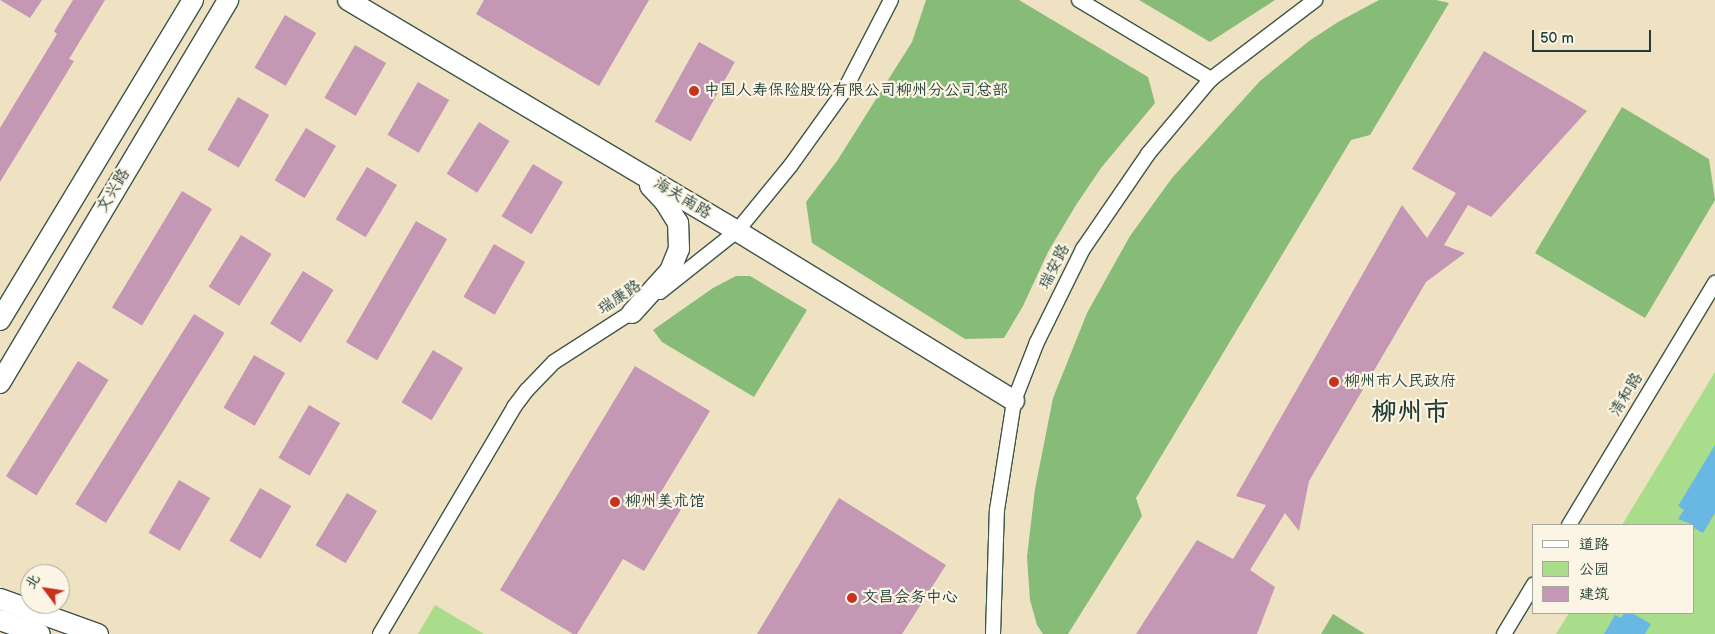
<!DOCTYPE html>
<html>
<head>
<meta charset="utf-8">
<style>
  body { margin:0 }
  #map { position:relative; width:1715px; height:634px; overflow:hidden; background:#efe2c2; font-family:"Balsamiq Sans","LXGW WenKai TC",sans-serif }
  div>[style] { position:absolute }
  .green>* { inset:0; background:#a9dc8b }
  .forest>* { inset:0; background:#86bc77 }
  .water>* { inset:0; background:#69b8e3 }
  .building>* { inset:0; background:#c497b5; transform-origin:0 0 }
  .roads { filter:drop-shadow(1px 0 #3e5649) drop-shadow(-1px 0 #3e5649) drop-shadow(0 1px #3e5649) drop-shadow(0 -1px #3e5649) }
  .street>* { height:14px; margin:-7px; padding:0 7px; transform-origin:7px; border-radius:7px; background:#fff }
  .secondary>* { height:20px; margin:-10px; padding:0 10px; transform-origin:10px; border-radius:10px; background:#fff }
  .dots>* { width:14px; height:14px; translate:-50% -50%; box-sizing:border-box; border:2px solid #fcf5e5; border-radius:50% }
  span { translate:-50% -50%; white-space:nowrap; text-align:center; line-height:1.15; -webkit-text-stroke:4.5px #fcf5e5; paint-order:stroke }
  .poi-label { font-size:16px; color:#1f3d34 }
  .left { translate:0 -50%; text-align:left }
  .street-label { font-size:16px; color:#1f3d34 }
  .town-label { font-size:26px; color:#1f3d34; font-weight:700 }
  .legend { position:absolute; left:1532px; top:524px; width:162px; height:90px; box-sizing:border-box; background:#fcf5e5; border:1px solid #a4ab9e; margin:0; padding:6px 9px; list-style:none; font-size:15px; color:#1f3d34 }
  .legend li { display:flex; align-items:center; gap:10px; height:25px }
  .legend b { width:25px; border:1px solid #a4ab9e }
  .north { position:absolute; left:20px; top:564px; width:50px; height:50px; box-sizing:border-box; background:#fcf5e5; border:1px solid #a4ab9e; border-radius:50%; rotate:301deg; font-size:14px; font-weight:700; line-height:20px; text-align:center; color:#1f3d34 }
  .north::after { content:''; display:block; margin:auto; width:18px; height:22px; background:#c8321e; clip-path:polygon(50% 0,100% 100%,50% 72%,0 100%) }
  .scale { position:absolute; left:1532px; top:30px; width:119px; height:22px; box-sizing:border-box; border:2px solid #1f3d34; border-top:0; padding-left:6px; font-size:15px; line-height:18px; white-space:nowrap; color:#1f3d34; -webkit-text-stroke:4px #fcf5e5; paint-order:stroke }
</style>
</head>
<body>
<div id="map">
  <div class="green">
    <i style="clip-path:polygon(1715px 372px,1715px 634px,1556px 634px,1569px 613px,1694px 613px,1694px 525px,1622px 525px)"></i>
    <i style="clip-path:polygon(435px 605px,484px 634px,418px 634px)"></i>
  </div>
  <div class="forest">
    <i style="clip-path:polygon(926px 0,1019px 0,1148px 77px,1155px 103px,1101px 168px,1076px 205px,1048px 252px,1023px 306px,1004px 338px,965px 339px,812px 243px,806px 202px,837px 161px,912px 42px)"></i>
    <i style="clip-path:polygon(1139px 0,1275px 0,1210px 42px)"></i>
    <i style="clip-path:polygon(1379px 0,1436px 0,1449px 3px,1370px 135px,1351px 140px,1136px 498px,1142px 516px,1068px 634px,1043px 634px,1037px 625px,1030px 600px,1027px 557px,1035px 489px,1053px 398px,1087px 313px,1130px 236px,1172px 178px,1260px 81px,1309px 41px,1338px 22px)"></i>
    <i style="clip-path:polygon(1622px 107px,1709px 159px,1715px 200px,1645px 318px,1535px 253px)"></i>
    <i style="clip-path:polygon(736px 276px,750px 276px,807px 310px,754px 397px,662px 342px,653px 330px,713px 288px)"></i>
    <i style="clip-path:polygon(1333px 614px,1365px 634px,1321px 634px)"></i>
  </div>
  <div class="water">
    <i style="clip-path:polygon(1715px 445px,1715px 513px,1703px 533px,1694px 528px,1694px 525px,1678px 519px,1684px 510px,1678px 506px)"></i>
    <i style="clip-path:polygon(1624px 613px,1632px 613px,1651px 624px,1645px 634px,1604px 634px,1615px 615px,1621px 618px)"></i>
  </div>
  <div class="building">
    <i style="clip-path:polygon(0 0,42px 0,30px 18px)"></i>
    <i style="clip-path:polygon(73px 0,105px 0,69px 59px,74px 61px,0 182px,0 128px,57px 34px,54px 31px)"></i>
    <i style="clip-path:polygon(484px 0,649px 0,599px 86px,476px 14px)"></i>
    <i style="left:285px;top:15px;width:36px;height:61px;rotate:30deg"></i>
    <i style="left:699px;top:42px;width:41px;height:91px;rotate:29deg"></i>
    <i style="left:355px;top:45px;width:36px;height:61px;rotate:30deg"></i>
    <i style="clip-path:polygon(1484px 51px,1587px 111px,1491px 217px,1468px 205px,1444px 245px,1465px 253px,1426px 282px,1309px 481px,1299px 531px,1285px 513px,1250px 570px,1275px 587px,1257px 634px,1136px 634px,1197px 540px,1233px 559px,1266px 505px,1236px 496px,1402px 205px,1427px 238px,1456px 193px,1412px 169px)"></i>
    <i style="left:418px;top:82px;width:36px;height:61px;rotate:30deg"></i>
    <i style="left:238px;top:97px;width:36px;height:61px;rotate:30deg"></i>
    <i style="left:479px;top:122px;width:36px;height:61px;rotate:32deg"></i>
    <i style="left:306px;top:128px;width:35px;height:61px;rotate:31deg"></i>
    <i style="left:533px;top:164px;width:35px;height:61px;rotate:31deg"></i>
    <i style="left:367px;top:167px;width:35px;height:61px;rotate:31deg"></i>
    <i style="left:182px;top:191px;width:35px;height:136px;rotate:31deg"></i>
    <i style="left:416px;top:221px;width:36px;height:140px;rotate:30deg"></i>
    <i style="left:241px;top:235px;width:36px;height:61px;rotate:32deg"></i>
    <i style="left:494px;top:244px;width:36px;height:61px;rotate:30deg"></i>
    <i style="left:303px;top:271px;width:36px;height:62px;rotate:32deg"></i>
    <i style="left:194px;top:314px;width:36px;height:224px;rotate:32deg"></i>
    <i style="left:433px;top:350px;width:35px;height:61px;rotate:31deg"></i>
    <i style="left:254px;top:355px;width:36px;height:61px;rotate:30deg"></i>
    <i style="left:78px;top:361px;width:36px;height:136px;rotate:32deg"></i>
    <i style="clip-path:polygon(635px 366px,710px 411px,661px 492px,683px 506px,644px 571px,623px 559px,577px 634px,573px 634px,500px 590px)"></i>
    <i style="left:309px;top:405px;width:36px;height:61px;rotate:30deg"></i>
    <i style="left:179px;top:480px;width:36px;height:61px;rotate:30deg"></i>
    <i style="left:260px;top:488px;width:36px;height:61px;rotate:30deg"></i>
    <i style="left:347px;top:493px;width:35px;height:61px;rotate:31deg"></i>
    <i style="clip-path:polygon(839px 498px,946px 565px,902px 634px,757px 634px)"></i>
  </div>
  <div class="roads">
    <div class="street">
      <i style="left:1079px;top:0;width:154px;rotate:30.9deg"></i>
      <i style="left:660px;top:292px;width:98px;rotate:-38.4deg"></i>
      <i style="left:737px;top:231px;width:85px;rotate:-50.7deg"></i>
      <i style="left:791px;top:165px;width:91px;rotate:-54.4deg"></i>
      <i style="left:844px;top:91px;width:102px;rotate:-62.7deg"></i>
      <i style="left:1569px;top:525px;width:283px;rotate:-58.9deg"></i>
      <i style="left:380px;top:634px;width:264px;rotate:-59.4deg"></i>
      <i style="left:514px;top:407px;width:21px;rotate:-53deg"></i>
      <i style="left:527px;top:390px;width:39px;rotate:-46deg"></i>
      <i style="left:554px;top:362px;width:100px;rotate:-32.7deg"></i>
      <i style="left:993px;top:634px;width:124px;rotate:-88.2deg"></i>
      <i style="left:997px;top:510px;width:110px;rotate:-81.1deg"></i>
      <i style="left:1014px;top:401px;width:63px;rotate:-68.7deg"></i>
      <i style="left:1037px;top:342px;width:104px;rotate:-63.7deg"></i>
      <i style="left:1083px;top:249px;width:115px;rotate:-55.6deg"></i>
      <i style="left:1148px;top:154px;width:98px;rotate:-50deg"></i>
      <i style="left:1211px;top:79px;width:131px;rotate:-37.2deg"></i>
      <i style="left:1504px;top:634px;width:58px;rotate:-59deg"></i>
    </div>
    <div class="secondary">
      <i style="left:348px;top:0;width:452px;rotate:30.7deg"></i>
      <i style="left:737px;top:231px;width:325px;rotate:31.5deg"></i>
      <i style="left:632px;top:313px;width:57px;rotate:-47.9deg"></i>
      <i style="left:670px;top:271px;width:24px;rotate:-68deg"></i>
      <i style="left:679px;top:249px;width:26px;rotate:-92deg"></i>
      <i style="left:678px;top:223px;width:25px;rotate:-122deg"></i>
      <i style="left:665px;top:202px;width:22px;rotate:-133deg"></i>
      <i style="left:0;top:320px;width:374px;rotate:-58.9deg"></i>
      <i style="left:0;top:383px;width:446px;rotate:-59.2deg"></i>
      <i style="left:0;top:599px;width:104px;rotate:19.7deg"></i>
      <i style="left:0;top:620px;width:42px;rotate:19.3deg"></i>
    </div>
  </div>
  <div class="dots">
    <i style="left:694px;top:91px;background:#c8321e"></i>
    <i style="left:1334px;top:382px;background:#c8321e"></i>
    <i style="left:615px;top:502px;background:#c8321e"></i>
    <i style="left:852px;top:598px;background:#c8321e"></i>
  </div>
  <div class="poi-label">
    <span class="left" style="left:704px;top:91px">中国人寿保险股份有限公司柳州分公司总部</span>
    <span class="left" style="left:1344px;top:382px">柳州市人民政府</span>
    <span class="left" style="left:625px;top:502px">柳州美术馆</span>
    <span class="left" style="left:862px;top:598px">文昌会务中心</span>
  </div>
  <div class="street-label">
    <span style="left:114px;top:191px;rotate:-59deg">文兴路</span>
    <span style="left:682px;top:199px;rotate:31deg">海关南路</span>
    <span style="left:1055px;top:267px;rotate:-63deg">瑞安路</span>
    <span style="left:620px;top:298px;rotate:-34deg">瑞康路</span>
    <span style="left:1627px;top:395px;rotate:-59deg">清和路</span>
  </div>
  <div class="town-label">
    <span style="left:1410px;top:413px">柳州市</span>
  </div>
  <ul class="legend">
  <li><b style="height:6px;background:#fff"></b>道路</li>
  <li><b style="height:14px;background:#a9dc8b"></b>公园</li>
  <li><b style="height:14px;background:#c497b5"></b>建筑</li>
  </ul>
  <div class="north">北</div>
  <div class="scale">50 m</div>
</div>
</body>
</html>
